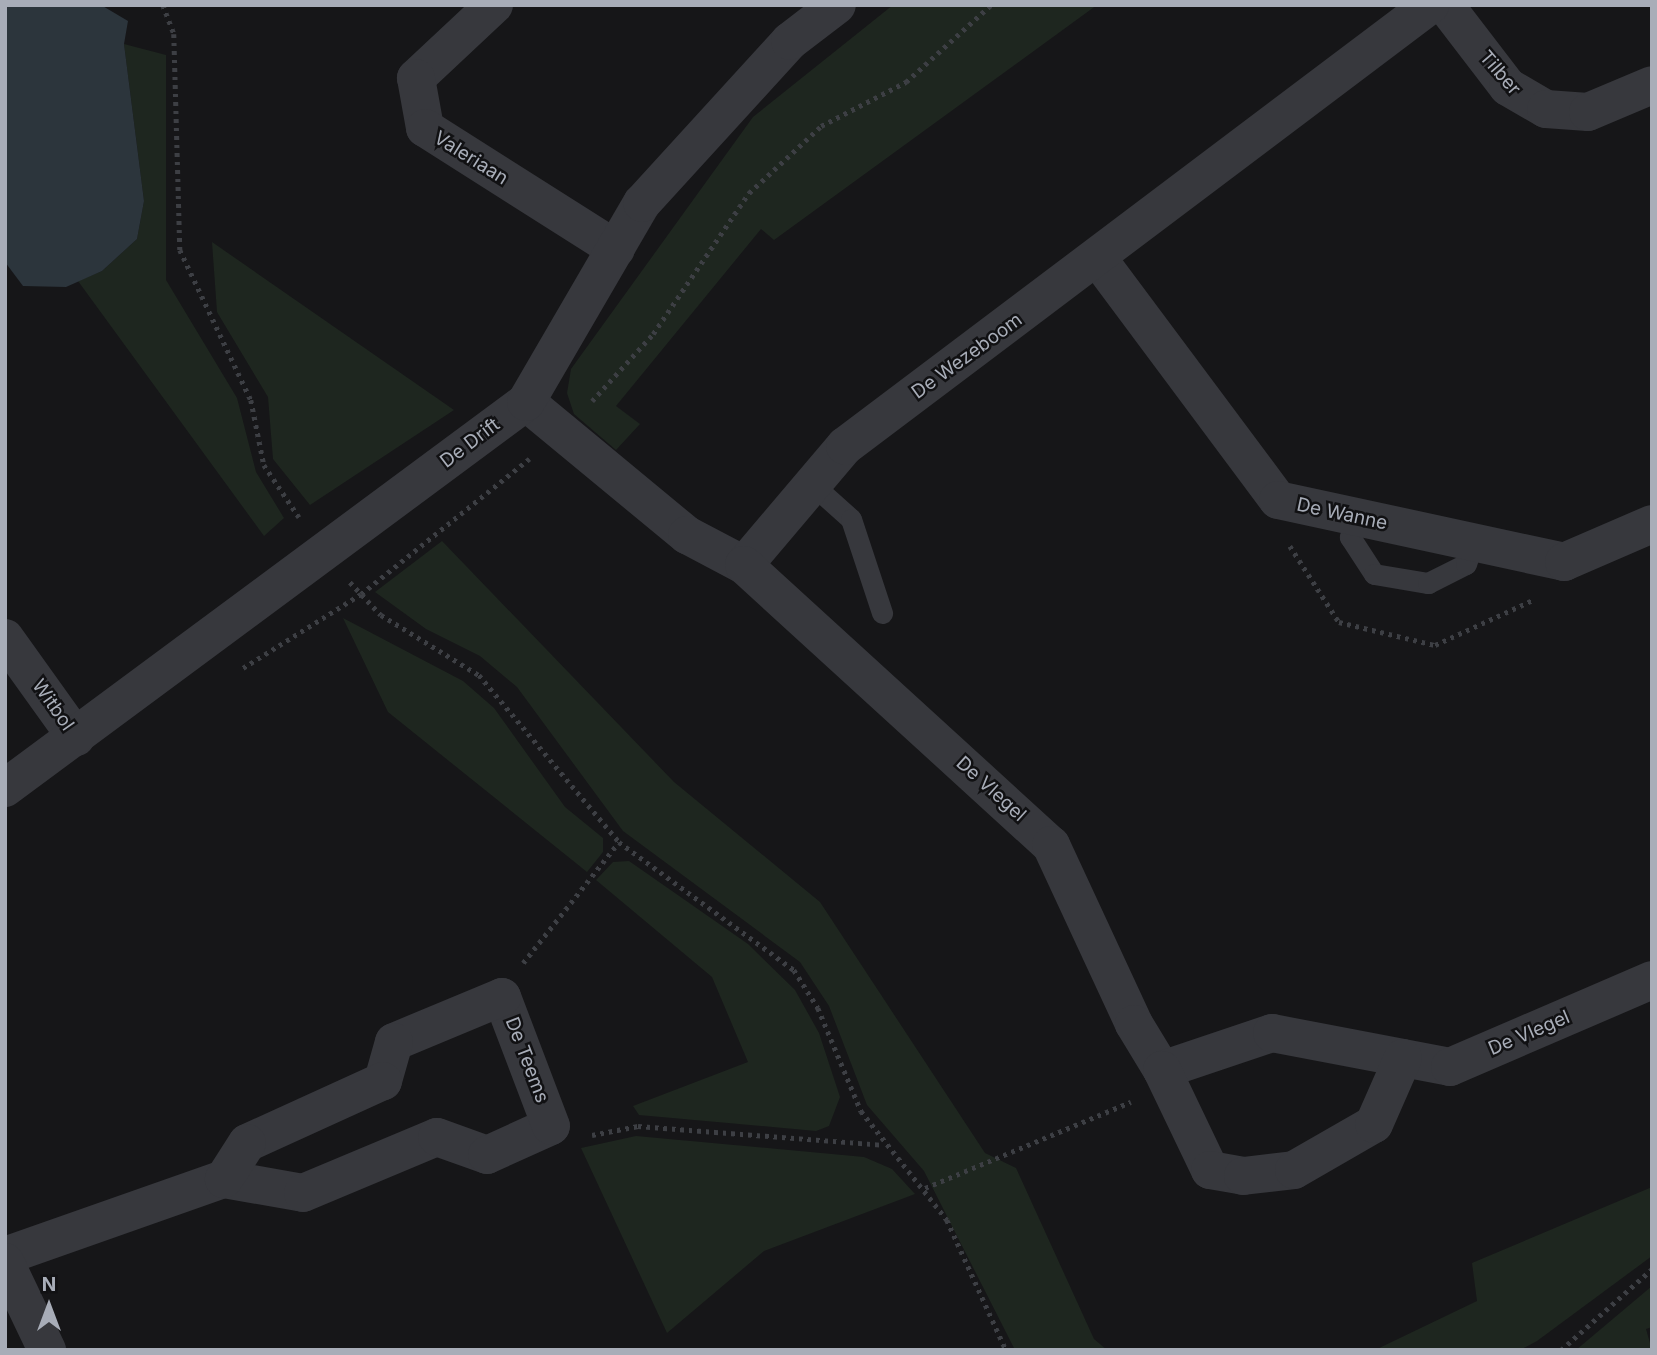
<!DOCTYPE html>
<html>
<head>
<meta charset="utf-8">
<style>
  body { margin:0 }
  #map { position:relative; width:1657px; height:1355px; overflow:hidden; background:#161618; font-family:Inter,sans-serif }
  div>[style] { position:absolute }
  .green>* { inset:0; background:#1e261f }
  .water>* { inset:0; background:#2c353c }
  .path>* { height:4.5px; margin-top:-2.25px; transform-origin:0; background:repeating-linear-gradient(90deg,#3d3f44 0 3.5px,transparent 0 8.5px) }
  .service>* { height:21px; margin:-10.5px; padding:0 10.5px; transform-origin:10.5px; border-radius:10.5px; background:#37383d }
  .minor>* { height:38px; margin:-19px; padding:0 19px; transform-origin:19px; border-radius:19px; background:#37383d }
  .tertiary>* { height:38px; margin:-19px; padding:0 19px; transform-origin:19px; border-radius:19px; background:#37383d }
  span { translate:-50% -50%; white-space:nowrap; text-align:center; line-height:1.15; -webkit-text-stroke:5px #111113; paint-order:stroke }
  .street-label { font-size:19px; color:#a8adb8 }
  .frame { position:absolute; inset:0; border:7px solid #a8adb8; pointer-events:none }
  .north { position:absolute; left:14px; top:1271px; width:70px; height:70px; -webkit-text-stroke:5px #111113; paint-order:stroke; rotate:0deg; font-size:19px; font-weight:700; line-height:28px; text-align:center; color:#a8adb8 }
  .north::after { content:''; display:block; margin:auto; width:24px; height:32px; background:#a8adb8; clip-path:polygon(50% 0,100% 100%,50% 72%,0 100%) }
</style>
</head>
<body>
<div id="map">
  <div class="green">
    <i style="clip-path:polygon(893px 5px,1097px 5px,774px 240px,761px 229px,616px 406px,640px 424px,616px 450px,574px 414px,567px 393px,571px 369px,753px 117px)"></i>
    <i style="clip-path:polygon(124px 44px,166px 55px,166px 280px,237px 398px,256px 472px,284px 518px,264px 536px,78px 281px,102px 271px,137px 239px,144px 201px)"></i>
    <i style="clip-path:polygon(212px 242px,454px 410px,310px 505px,273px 459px,268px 397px,217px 312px)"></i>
    <i style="clip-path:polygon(442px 541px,674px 782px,820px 902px,985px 1153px,1016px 1168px,1094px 1339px,1107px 1350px,1015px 1350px,924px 1171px,867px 1105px,829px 1006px,800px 962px,623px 831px,517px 687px,480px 656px,426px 629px,375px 592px)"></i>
    <i style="clip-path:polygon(343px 618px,463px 681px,494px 708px,565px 807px,603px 838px,603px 852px,587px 872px,388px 712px)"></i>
    <i style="clip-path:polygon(629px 861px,748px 944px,795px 990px,819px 1033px,840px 1097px,829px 1126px,816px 1131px,639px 1115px,633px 1106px,748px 1062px,712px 977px,596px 880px,613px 862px)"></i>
    <i style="clip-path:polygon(636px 1136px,864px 1157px,892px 1169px,915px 1194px,764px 1251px,667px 1333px,581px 1148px)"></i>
    <i style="clip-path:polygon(1652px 1187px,1652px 1256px,1537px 1341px,1520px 1350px,1375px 1350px,1477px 1301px,1472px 1263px)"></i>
    <i style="clip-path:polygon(1652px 1286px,1652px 1327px,1646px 1329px,1652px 1350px,1576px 1350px)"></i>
  </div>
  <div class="water">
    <i style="clip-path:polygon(5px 5px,101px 5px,128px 21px,124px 44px,144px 201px,137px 239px,102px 271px,66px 287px,23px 286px,5px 262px)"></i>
  </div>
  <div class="path">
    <i style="left:163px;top:5px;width:31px;rotate:69deg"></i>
    <i style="left:174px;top:34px;width:216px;rotate:88.4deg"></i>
    <i style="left:180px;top:250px;width:166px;rotate:64.7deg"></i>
    <i style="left:251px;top:400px;width:66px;rotate:78.7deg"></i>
    <i style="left:264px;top:465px;width:63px;rotate:56.1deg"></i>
    <i style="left:592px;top:401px;width:91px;rotate:-47.7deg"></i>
    <i style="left:653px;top:334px;width:171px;rotate:-55.8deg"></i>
    <i style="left:749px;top:193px;width:98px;rotate:-42.9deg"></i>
    <i style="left:821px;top:126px;width:96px;rotate:-27.4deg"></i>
    <i style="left:906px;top:82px;width:115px;rotate:-42.2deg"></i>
    <i style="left:1290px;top:546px;width:90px;rotate:57.2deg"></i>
    <i style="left:1339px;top:622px;width:99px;rotate:13.5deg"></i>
    <i style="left:1435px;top:645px;width:110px;rotate:-24.7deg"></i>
    <i style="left:350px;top:582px;width:45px;rotate:46.8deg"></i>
    <i style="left:381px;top:615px;width:115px;rotate:31.5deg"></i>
    <i style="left:479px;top:675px;width:218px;rotate:50deg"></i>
    <i style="left:619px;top:842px;width:217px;rotate:36.2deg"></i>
    <i style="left:794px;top:970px;width:45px;rotate:57.7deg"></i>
    <i style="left:818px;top:1008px;width:112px;rotate:67.3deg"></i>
    <i style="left:861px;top:1111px;width:139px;rotate:51.7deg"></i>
    <i style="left:947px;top:1220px;width:143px;rotate:65.6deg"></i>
    <i style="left:243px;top:668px;width:139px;rotate:-32.1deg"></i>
    <i style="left:361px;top:594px;width:216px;rotate:-38.8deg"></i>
    <i style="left:523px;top:963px;width:154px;rotate:-51.6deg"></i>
    <i style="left:592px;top:1135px;width:47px;rotate:-11.1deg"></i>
    <i style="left:638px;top:1126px;width:246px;rotate:4.4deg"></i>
    <i style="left:925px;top:1188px;width:223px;rotate:-22.7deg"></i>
    <i style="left:1561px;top:1350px;width:122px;rotate:-41.7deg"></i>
  </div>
  <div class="service">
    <i style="left:812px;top:484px;width:52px;rotate:41.9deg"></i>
    <i style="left:851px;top:519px;width:99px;rotate:71.7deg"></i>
    <i style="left:1356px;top:517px;width:21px;rotate:107deg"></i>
    <i style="left:1350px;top:537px;width:44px;rotate:57deg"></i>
    <i style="left:1374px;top:574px;width:55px;rotate:9.5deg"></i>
    <i style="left:1428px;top:583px;width:42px;rotate:-26.6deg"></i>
    <i style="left:1466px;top:564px;width:23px;rotate:-72deg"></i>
  </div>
  <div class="minor">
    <i style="left:494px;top:5px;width:107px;rotate:136.9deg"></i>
    <i style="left:416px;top:78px;width:51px;rotate:79.8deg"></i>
    <i style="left:425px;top:128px;width:226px;rotate:32.4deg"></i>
    <i style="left:1445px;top:5px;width:103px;rotate:52.5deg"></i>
    <i style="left:1508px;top:87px;width:44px;rotate:30.1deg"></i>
    <i style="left:1546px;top:109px;width:42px;rotate:4.1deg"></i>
    <i style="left:1588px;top:112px;width:69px;rotate:-22.9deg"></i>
    <i style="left:1099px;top:260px;width:299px;rotate:53.3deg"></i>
    <i style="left:1278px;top:500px;width:293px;rotate:12.2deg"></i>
    <i style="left:1564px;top:562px;width:96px;rotate:-23.4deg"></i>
    <i style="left:526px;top:402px;width:209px;rotate:39.6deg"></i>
    <i style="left:687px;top:535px;width:64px;rotate:27.8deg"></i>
    <i style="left:744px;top:565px;width:156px;rotate:-49.7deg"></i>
    <i style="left:845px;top:446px;width:733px;rotate:-37.01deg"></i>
    <i style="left:744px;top:565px;width:416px;rotate:42.4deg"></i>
    <i style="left:1051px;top:845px;width:197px;rotate:65.1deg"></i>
    <i style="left:1134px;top:1024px;width:54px;rotate:58.7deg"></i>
    <i style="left:1162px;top:1070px;width:116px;rotate:-18.6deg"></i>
    <i style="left:1272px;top:1033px;width:181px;rotate:10.8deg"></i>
    <i style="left:1450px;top:1067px;width:220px;rotate:-23.3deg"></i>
    <i style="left:5px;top:638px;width:122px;rotate:54.4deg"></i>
    <i style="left:1162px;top:1070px;width:111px;rotate:64.4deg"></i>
    <i style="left:1210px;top:1170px;width:34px;rotate:10deg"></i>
    <i style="left:1243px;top:1176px;width:51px;rotate:-6.7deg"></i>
    <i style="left:1294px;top:1170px;width:92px;rotate:-29.9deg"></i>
    <i style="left:1374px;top:1124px;width:72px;rotate:-66.3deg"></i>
    <i style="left:5px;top:1256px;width:232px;rotate:-19.4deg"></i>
    <i style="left:224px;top:1179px;width:80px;rotate:10deg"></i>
    <i style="left:303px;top:1193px;width:145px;rotate:-22.7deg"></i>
    <i style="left:437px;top:1137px;width:53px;rotate:19.8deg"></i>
    <i style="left:487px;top:1155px;width:70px;rotate:-24.4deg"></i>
    <i style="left:551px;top:1126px;width:138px;rotate:-110.8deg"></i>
    <i style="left:502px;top:997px;width:117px;rotate:157.4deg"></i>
    <i style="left:394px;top:1042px;width:41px;rotate:105.8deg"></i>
    <i style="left:383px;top:1081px;width:149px;rotate:155.5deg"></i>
    <i style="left:247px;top:1143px;width:43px;rotate:122.6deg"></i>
  </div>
  <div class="tertiary">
    <i style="left:5px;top:788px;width:648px;rotate:-36.53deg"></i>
    <i style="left:526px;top:402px;width:230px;rotate:-59.8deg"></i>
    <i style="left:642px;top:203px;width:219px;rotate:-47.6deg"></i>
    <i style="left:790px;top:41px;width:59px;rotate:-37.5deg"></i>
    <i style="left:5px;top:1262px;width:98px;rotate:64.5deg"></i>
  </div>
  <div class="street-label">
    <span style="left:1500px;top:73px;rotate:49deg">Tilber</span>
    <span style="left:471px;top:158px;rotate:32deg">Valeriaan</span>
    <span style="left:967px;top:356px;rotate:-36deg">De Wezeboom</span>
    <span style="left:470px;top:443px;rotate:-37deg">De Drift</span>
    <span style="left:1342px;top:514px;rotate:12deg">De Wanne</span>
    <span style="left:53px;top:705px;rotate:55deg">Witbol</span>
    <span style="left:991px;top:789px;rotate:42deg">De Vlegel</span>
    <span style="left:1529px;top:1033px;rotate:-23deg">De Vlegel</span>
    <span style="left:527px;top:1060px;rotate:69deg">De Teems</span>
  </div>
  <div class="frame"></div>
  <div class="north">N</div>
</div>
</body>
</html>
